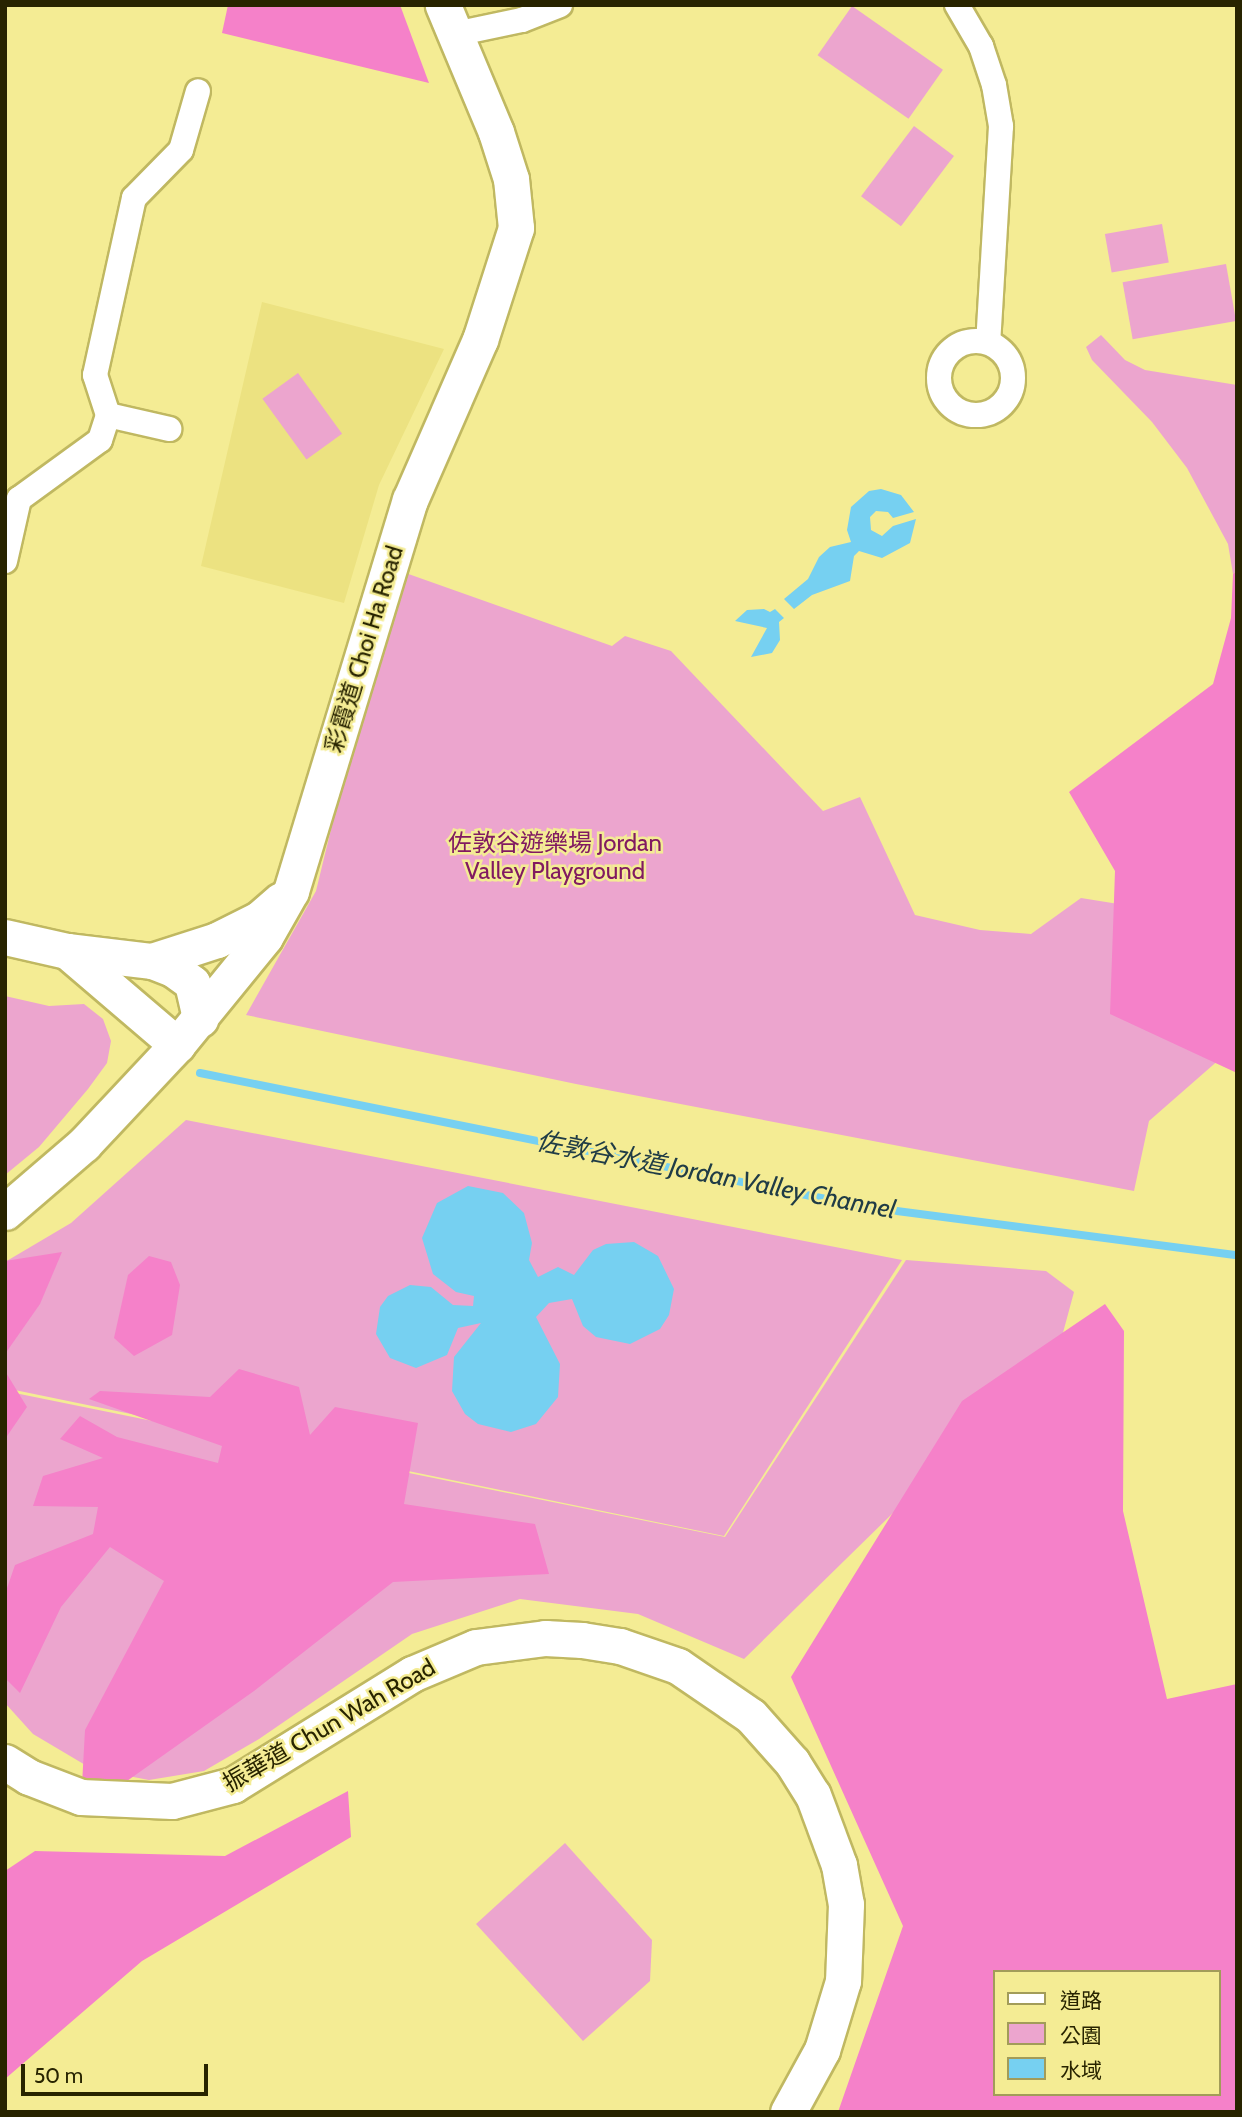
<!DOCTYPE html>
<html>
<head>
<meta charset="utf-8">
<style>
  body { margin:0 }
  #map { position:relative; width:1242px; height:2117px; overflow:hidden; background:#f4ec94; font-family:Cabin,"Noto Sans TC",sans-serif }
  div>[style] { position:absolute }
  .built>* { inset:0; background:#ece281 }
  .green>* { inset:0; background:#eca5ce; transform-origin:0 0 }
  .forest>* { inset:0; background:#f581c9 }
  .water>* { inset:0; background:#76d0f1 }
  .stream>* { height:8px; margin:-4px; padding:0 4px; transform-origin:4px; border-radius:4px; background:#76d0f1 }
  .roads { filter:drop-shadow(2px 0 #c0b861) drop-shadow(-2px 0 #c0b861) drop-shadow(0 2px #c0b861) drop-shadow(0 -2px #c0b861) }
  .street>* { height:24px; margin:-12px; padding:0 12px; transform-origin:12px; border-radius:12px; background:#fff }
  .street>.ring { margin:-12px; padding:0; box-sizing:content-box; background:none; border:24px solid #fff; border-radius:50% }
  .secondary>* { height:35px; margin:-17.5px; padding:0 17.5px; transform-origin:17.5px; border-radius:17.5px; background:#fff }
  span { translate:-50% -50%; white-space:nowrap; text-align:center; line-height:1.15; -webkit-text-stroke:5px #f4ec94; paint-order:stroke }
  .street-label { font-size:24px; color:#282400 }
  .park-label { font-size:24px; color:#811a61 }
  .water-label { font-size:26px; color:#203c46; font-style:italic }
  .frame { position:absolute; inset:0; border:7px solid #282400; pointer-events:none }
  .legend { position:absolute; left:993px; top:1970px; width:228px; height:126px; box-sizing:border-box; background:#f4ec94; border:2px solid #a29c59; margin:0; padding:9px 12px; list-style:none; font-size:21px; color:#282400 }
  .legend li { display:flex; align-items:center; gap:14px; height:35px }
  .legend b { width:35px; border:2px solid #a29c59 }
  .scale { position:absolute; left:21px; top:2064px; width:187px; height:32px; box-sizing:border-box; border:4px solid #282400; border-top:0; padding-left:9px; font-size:21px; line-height:24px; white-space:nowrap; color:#282400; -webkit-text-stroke:5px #f4ec94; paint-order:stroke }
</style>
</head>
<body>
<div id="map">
  <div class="built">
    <i style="clip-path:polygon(262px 302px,444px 349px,379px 485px,344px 603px,201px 566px)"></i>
  </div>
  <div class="green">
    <i style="left:852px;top:6px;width:111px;height:60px;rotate:35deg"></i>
    <i style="left:914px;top:126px;width:50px;height:88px;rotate:37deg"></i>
    <i style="left:1162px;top:224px;width:39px;height:58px;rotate:80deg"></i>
    <i style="left:1226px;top:264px;width:58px;height:105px;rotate:80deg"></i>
    <i style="clip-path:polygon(1101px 335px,1125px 360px,1145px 370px,1237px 385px,1237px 571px,1233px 574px,1228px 544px,1187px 468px,1152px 422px,1092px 360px,1086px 347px)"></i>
    <i style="left:298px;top:373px;width:75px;height:44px;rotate:54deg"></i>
    <i style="clip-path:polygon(400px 571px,612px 646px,625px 636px,671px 651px,823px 811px,860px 797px,915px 915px,980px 930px,1031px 934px,1081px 898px,1237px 923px,1237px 1044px,1149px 1121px,1134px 1191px,576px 1084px,246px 1015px,316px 891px,382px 620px)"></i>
    <i style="clip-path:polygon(5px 996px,49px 1006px,84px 1004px,103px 1019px,111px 1041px,107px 1063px,88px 1089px,39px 1147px,5px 1175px)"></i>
    <i style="clip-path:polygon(186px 1120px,902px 1260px,724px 1536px,5px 1388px,5px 1262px,71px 1223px)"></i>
    <i style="clip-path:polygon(906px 1260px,1046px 1271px,1074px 1292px,1044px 1403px,942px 1465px,744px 1659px,638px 1614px,520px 1599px,412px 1634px,259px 1739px,204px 1771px,149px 1780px,92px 1769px,33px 1734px,5px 1703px,5px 1391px,725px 1537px)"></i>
    <i style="clip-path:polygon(565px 1843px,652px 1940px,650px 1981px,583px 2041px,476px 1924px)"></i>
  </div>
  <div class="forest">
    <i style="clip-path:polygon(228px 5px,400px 5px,429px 83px,222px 33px)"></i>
    <i style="clip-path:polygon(1237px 571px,1237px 1073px,1110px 1014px,1115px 871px,1069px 792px,1213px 684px,1231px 618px,1233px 574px)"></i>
    <i style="clip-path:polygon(62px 1252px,40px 1304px,5px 1354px,5px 1261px)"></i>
    <i style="clip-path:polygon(149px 1256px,171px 1262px,180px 1285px,172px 1335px,134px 1356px,114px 1338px,128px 1275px)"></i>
    <i style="clip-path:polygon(evenodd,1105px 1304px,1124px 1331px,1123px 1511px,1167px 1699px,1237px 1684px,1237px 2112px,838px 2112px,903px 1926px,791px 1677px,962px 1401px,1105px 1304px,995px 1972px,1219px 1972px,1219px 2094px,995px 2094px,995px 1972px)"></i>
    <i style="clip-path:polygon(239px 1369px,299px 1387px,310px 1435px,335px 1407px,418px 1423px,404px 1504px,535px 1524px,549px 1574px,393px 1582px,254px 1691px,110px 1793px,82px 1785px,85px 1730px,164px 1581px,110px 1547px,61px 1607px,20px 1693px,5px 1678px,5px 1594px,15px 1565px,93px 1534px,98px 1507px,33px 1506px,43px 1476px,103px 1458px,60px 1439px,80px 1416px,117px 1437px,218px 1463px,222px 1446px,89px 1399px,100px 1391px,210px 1397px)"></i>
    <i style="clip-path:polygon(5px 1371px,27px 1407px,5px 1439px)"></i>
    <i style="clip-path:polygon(348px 1791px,351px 1837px,142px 1961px,5px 2079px,5px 1871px,35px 1851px,225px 1856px)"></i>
  </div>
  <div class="water">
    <i style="clip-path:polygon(881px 489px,901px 495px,914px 512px,893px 518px,888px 512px,876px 511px,870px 517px,871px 530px,882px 536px,893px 526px,916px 519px,910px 543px,882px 558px,859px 551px,854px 556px,850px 581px,812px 595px,794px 609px,784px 599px,808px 579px,819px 557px,830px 547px,851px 542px,847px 530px,851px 507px,869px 491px)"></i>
    <i style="clip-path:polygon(764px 609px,770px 612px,775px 609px,784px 618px,779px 622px,780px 640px,772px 653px,751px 657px,767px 628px,735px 621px,747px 610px)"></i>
    <i style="clip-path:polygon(468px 1186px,503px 1193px,524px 1213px,532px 1243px,529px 1260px,538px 1277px,558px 1267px,574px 1275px,593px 1250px,606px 1244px,634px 1242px,658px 1256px,674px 1289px,669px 1315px,660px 1329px,630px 1344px,596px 1337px,583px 1326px,572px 1299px,549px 1303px,536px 1317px,560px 1364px,558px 1397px,536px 1424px,511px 1432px,478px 1424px,465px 1414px,452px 1391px,454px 1357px,481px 1323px,458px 1328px,447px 1355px,416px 1368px,390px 1358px,376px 1334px,380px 1307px,388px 1296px,410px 1285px,431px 1287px,453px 1305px,473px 1306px,474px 1296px,456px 1292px,433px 1274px,422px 1238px,437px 1203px)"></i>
  </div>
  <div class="stream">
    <i style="left:200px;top:1073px;width:679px;rotate:11.38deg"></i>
    <i style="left:866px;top:1207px;width:374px;rotate:7.4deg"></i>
  </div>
  <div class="roads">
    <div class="street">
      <i style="left:957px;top:5px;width:48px;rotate:59.7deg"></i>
      <i style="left:981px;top:46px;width:41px;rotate:71.6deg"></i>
      <i style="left:994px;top:85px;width:42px;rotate:80.3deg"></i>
      <i style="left:1001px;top:126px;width:217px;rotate:93.4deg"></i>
      <i style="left:455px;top:34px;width:68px;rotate:-11.8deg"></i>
      <i style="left:522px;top:20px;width:41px;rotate:-21.5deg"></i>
      <i class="ring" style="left:939px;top:341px;width:50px;height:50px"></i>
      <i style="left:108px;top:415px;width:42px;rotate:-108deg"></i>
      <i style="left:95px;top:375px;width:181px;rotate:-77.6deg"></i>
      <i style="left:134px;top:198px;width:67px;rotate:-45.6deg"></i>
      <i style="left:181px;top:150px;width:61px;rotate:-73.9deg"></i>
      <i style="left:5px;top:561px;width:64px;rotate:-77.3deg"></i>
      <i style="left:19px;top:499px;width:100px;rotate:-36.1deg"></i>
      <i style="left:100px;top:440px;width:26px;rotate:-72deg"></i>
      <i style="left:108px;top:415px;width:63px;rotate:12.9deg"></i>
    </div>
    <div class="secondary">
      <i style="left:5px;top:937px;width:64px;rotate:12.7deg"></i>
      <i style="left:67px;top:951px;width:86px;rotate:6.7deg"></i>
      <i style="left:152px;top:961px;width:22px;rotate:21deg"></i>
      <i style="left:173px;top:969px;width:24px;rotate:36deg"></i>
      <i style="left:192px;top:983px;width:37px;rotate:77deg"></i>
      <i style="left:67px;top:951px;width:145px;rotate:40.5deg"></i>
      <i style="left:152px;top:961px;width:68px;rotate:-17.9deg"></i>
      <i style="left:217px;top:940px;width:47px;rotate:-26.6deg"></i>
      <i style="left:259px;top:919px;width:29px;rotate:-41deg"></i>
      <i style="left:5px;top:1212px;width:104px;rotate:-40.7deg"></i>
      <i style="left:84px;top:1144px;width:136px;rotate:-46.8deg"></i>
      <i style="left:177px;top:1045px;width:139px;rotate:-50.8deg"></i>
      <i style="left:265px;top:937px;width:53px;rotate:-60.5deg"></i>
      <i style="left:291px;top:891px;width:409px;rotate:-73.1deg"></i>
      <i style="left:410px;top:500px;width:175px;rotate:-66.4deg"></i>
      <i style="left:480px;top:340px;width:118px;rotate:-72.2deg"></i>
      <i style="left:516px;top:228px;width:49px;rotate:-95.8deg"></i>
      <i style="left:511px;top:179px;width:49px;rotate:-107.7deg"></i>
      <i style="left:496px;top:132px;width:138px;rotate:-112.7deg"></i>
      <i style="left:5px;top:1762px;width:28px;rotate:32deg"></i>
      <i style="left:29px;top:1777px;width:56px;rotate:21deg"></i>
      <i style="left:81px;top:1797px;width:91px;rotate:2.5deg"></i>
      <i style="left:172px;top:1801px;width:63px;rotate:-14.7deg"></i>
      <i style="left:233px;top:1785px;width:211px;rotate:-31.8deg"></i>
      <i style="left:412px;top:1674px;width:69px;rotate:-22.9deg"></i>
      <i style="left:476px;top:1647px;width:70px;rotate:-7.4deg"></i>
      <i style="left:545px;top:1638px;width:37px;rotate:3deg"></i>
      <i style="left:582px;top:1640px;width:38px;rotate:9deg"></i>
      <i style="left:620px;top:1646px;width:61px;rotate:19deg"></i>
      <i style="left:678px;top:1666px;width:88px;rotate:34.4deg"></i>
      <i style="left:751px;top:1716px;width:62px;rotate:48.3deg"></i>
      <i style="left:792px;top:1762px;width:39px;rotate:58deg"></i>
      <i style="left:813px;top:1795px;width:75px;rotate:69.6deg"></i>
      <i style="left:839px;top:1865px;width:40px;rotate:80deg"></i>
      <i style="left:846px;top:1904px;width:77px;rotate:92.2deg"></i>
      <i style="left:843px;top:1981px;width:72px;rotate:106.9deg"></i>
      <i style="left:822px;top:2050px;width:71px;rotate:118.7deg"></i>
    </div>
  </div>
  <div class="street-label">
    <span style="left:364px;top:649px;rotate:-73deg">彩霞道 Choi Ha Road</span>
    <span style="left:329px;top:1725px;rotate:-30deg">振華道 Chun Wah Road</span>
  </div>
  <div class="park-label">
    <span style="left:555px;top:857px">佐敦谷遊樂場 Jordan<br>Valley Playground</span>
  </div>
  <div class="water-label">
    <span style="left:716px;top:1176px;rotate:11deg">佐敦谷水道 Jordan Valley Channel</span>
  </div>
  <div class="frame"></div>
  <ul class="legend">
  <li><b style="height:9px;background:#fff"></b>道路</li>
  <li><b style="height:19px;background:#eca5ce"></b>公園</li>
  <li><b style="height:19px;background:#76d0f1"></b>水域</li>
  </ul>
  <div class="scale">50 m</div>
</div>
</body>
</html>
